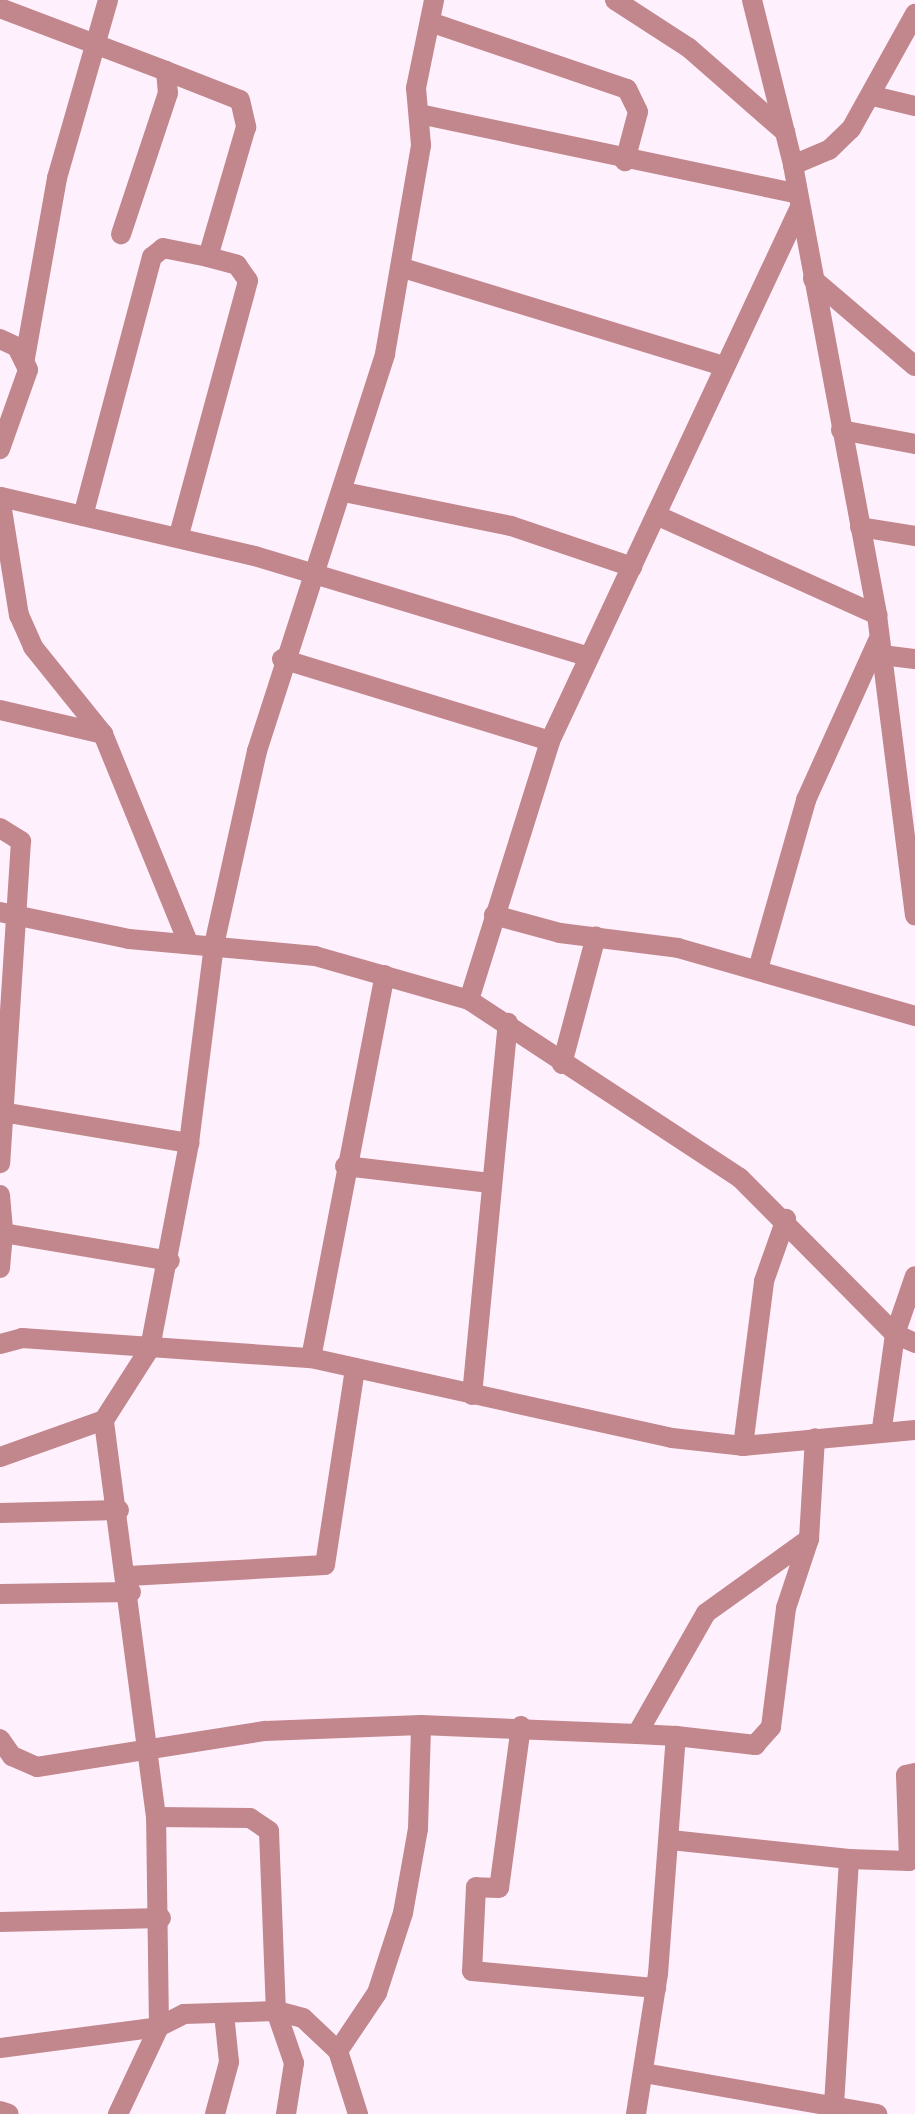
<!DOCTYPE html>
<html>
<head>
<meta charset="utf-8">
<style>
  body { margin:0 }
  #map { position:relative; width:915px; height:2114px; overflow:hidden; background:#fef0fd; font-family:"Exo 2",sans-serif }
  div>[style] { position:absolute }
  .minor>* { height:20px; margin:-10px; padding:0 10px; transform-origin:10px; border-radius:10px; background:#c2868d }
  span { translate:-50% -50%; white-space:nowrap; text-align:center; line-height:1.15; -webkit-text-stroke:10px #fef0fd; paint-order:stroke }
</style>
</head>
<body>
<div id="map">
  <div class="minor">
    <i style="left:615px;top:0;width:88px;rotate:33deg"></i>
    <i style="left:689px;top:48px;width:128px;rotate:41.2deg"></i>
    <i style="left:752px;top:0;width:170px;rotate:76deg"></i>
    <i style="left:793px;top:165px;width:458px;rotate:79.4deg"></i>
    <i style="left:877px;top:615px;width:303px;rotate:82.8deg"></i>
    <i style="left:0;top:8px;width:178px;rotate:20.8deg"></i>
    <i style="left:166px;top:71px;width:22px;rotate:85deg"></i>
    <i style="left:168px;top:93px;width:149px;rotate:108.4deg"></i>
    <i style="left:430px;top:22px;width:208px;rotate:18.8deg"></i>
    <i style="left:627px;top:89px;width:25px;rotate:64deg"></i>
    <i style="left:638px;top:112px;width:51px;rotate:104.9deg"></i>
    <i style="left:166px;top:71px;width:79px;rotate:21.4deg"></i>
    <i style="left:240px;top:100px;width:28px;rotate:77deg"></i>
    <i style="left:246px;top:127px;width:135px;rotate:106.3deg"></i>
    <i style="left:873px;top:96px;width:43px;rotate:13.4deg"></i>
    <i style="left:424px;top:115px;width:382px;rotate:11.9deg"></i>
    <i style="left:793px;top:165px;width:39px;rotate:-23deg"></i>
    <i style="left:829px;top:150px;width:30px;rotate:-44deg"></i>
    <i style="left:851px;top:129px;width:132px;rotate:-60.9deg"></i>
    <i style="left:403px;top:268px;width:332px;rotate:17deg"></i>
    <i style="left:813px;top:279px;width:134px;rotate:40.5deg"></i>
    <i style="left:0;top:339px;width:19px;rotate:25deg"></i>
    <i style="left:17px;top:347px;width:25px;rotate:64deg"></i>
    <i style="left:28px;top:370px;width:84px;rotate:109.5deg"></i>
    <i style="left:25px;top:358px;width:183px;rotate:-79.9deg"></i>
    <i style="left:57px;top:178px;width:185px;rotate:-74deg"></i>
    <i style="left:841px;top:430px;width:75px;rotate:10.7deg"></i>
    <i style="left:344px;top:492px;width:170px;rotate:11.5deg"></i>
    <i style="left:511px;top:526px;width:128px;rotate:18.7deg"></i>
    <i style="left:0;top:497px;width:120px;rotate:80.9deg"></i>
    <i style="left:19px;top:615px;width:35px;rotate:66deg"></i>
    <i style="left:33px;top:647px;width:112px;rotate:51.2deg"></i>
    <i style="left:103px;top:734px;width:225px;rotate:67.8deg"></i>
    <i style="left:1px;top:497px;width:261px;rotate:13.1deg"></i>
    <i style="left:255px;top:556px;width:346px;rotate:16.8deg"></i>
    <i style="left:656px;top:515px;width:243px;rotate:24.3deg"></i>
    <i style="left:83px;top:516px;width:268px;rotate:-75.1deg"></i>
    <i style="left:152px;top:257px;width:14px;rotate:-39deg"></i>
    <i style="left:163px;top:248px;width:46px;rotate:11.3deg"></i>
    <i style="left:208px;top:257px;width:30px;rotate:15deg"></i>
    <i style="left:237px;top:265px;width:19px;rotate:55deg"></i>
    <i style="left:248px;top:281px;width:266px;rotate:105.2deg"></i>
    <i style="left:860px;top:527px;width:56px;rotate:9.3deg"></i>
    <i style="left:882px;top:655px;width:33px;rotate:7deg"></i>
    <i style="left:282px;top:659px;width:280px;rotate:17deg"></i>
    <i style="left:0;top:710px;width:106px;rotate:13.1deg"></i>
    <i style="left:0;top:828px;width:25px;rotate:32deg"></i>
    <i style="left:21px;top:841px;width:323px;rotate:93.7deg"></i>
    <i style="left:0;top:912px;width:132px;rotate:11.8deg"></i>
    <i style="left:129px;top:939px;width:187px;rotate:5.2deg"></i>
    <i style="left:315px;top:956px;width:160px;rotate:15.9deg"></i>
    <i style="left:469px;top:1000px;width:324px;rotate:33.3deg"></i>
    <i style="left:740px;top:1178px;width:220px;rotate:45.2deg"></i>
    <i style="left:895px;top:1334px;width:22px;rotate:24deg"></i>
    <i style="left:494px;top:915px;width:68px;rotate:15.3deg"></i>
    <i style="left:560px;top:933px;width:119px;rotate:7.2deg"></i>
    <i style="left:678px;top:948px;width:247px;rotate:16deg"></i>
    <i style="left:758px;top:969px;width:176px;rotate:-74.1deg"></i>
    <i style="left:806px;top:800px;width:178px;rotate:-65.7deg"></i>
    <i style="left:469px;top:1000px;width:271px;rotate:-72.6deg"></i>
    <i style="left:550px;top:741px;width:590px;rotate:-64.91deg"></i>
    <i style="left:562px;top:1064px;width:132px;rotate:-75.1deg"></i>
    <i style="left:2px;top:1112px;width:190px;rotate:9.4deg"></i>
    <i style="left:345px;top:1166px;width:146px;rotate:6.7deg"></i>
    <i style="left:0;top:1195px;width:38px;rotate:85deg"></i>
    <i style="left:3px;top:1233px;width:169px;rotate:9.5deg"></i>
    <i style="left:0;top:1268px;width:35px;rotate:-85deg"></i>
    <i style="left:0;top:1344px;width:23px;rotate:-15deg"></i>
    <i style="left:22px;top:1338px;width:290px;rotate:4deg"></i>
    <i style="left:311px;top:1358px;width:370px;rotate:12.5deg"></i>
    <i style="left:672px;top:1438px;width:71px;rotate:6.4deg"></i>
    <i style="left:743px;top:1446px;width:173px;rotate:-5.3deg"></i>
    <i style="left:311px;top:1358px;width:390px;rotate:-79.1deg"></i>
    <i style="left:472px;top:1395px;width:374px;rotate:-84.5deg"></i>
    <i style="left:882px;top:1428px;width:95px;rotate:-82.1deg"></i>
    <i style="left:895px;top:1334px;width:61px;rotate:-71deg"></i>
    <i style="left:743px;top:1446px;width:166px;rotate:-82.7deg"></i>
    <i style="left:764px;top:1281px;width:66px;rotate:-70.5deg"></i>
    <i style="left:0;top:1457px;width:110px;rotate:-19.6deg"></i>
    <i style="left:0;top:1513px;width:119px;rotate:-1.4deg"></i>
    <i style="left:129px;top:1576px;width:196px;rotate:-3.2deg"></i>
    <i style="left:325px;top:1565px;width:199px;rotate:-81.3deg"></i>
    <i style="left:0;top:1594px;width:131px;rotate:-0.9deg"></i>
    <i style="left:521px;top:1726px;width:163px;rotate:97.7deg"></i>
    <i style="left:499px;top:1888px;width:23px;rotate:-178deg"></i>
    <i style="left:476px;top:1887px;width:84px;rotate:92.7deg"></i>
    <i style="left:472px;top:1971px;width:185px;rotate:5.3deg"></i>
    <i style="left:676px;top:1736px;width:80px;rotate:6.5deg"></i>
    <i style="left:755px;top:1745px;width:24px;rotate:-48deg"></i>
    <i style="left:771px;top:1727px;width:120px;rotate:-82.8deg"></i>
    <i style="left:786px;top:1608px;width:73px;rotate:-71.6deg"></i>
    <i style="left:809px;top:1539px;width:101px;rotate:-86.6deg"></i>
    <i style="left:0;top:1739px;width:21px;rotate:55deg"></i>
    <i style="left:12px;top:1756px;width:27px;rotate:24deg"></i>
    <i style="left:37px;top:1767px;width:231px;rotate:-9deg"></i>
    <i style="left:265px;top:1731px;width:156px;rotate:-2.2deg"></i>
    <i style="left:421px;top:1725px;width:216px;rotate:2.4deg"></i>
    <i style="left:637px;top:1734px;width:139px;rotate:-60.3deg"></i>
    <i style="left:706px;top:1613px;width:127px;rotate:-35.7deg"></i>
    <i style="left:156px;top:1817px;width:94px;rotate:0.6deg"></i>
    <i style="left:250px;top:1818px;width:23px;rotate:34deg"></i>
    <i style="left:269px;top:1831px;width:180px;rotate:87.8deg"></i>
    <i style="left:276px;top:2011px;width:55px;rotate:70.9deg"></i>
    <i style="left:294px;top:2063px;width:52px;rotate:98.9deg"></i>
    <i style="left:671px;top:1840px;width:179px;rotate:6.1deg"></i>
    <i style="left:0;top:1922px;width:161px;rotate:-1.4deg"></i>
    <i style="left:0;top:2048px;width:160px;rotate:-7.5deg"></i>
    <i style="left:338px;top:2051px;width:70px;rotate:-56.1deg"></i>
    <i style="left:377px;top:1993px;width:84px;rotate:-72deg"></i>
    <i style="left:403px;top:1913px;width:85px;rotate:-79.9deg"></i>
    <i style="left:418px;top:1829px;width:104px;rotate:-88.3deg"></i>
    <i style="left:644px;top:2073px;width:237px;rotate:10deg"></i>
    <i style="left:834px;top:2105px;width:246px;rotate:-86.5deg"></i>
    <i style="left:849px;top:1859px;width:60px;rotate:1.9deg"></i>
    <i style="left:909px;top:1861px;width:86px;rotate:-92deg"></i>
    <i style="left:906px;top:1775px;width:9px;rotate:-13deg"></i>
    <i style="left:0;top:2111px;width:9px;rotate:18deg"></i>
    <i style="left:118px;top:2114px;width:96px;rotate:-64.8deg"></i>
    <i style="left:215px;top:2114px;width:54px;rotate:-74.9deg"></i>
    <i style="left:229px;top:2062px;width:48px;rotate:-95.9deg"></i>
    <i style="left:358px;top:2114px;width:66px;rotate:-107.6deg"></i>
    <i style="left:338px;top:2051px;width:48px;rotate:-136.7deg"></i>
    <i style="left:303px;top:2018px;width:28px;rotate:-165deg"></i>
    <i style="left:276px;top:2011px;width:92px;rotate:178.1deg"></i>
    <i style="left:184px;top:2014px;width:28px;rotate:153deg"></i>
    <i style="left:159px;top:2027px;width:210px;rotate:-90.8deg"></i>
    <i style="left:156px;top:1817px;width:400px;rotate:-97.5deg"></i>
    <i style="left:104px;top:1420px;width:85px;rotate:-57.4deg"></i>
    <i style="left:150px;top:1348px;width:209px;rotate:-79.2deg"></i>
    <i style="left:189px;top:1143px;width:200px;rotate:-82.8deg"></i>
    <i style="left:214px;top:945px;width:199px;rotate:-77.5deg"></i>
    <i style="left:257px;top:751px;width:417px;rotate:-72.1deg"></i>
    <i style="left:385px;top:354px;width:212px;rotate:-80.2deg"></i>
    <i style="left:421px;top:145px;width:57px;rotate:-95deg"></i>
    <i style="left:416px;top:88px;width:90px;rotate:-78.4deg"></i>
    <i style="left:636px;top:2114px;width:142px;rotate:-81.1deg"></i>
    <i style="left:658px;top:1974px;width:239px;rotate:-85.7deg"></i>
    <i style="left:676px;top:1736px;width:39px;rotate:-177deg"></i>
  </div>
</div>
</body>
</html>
